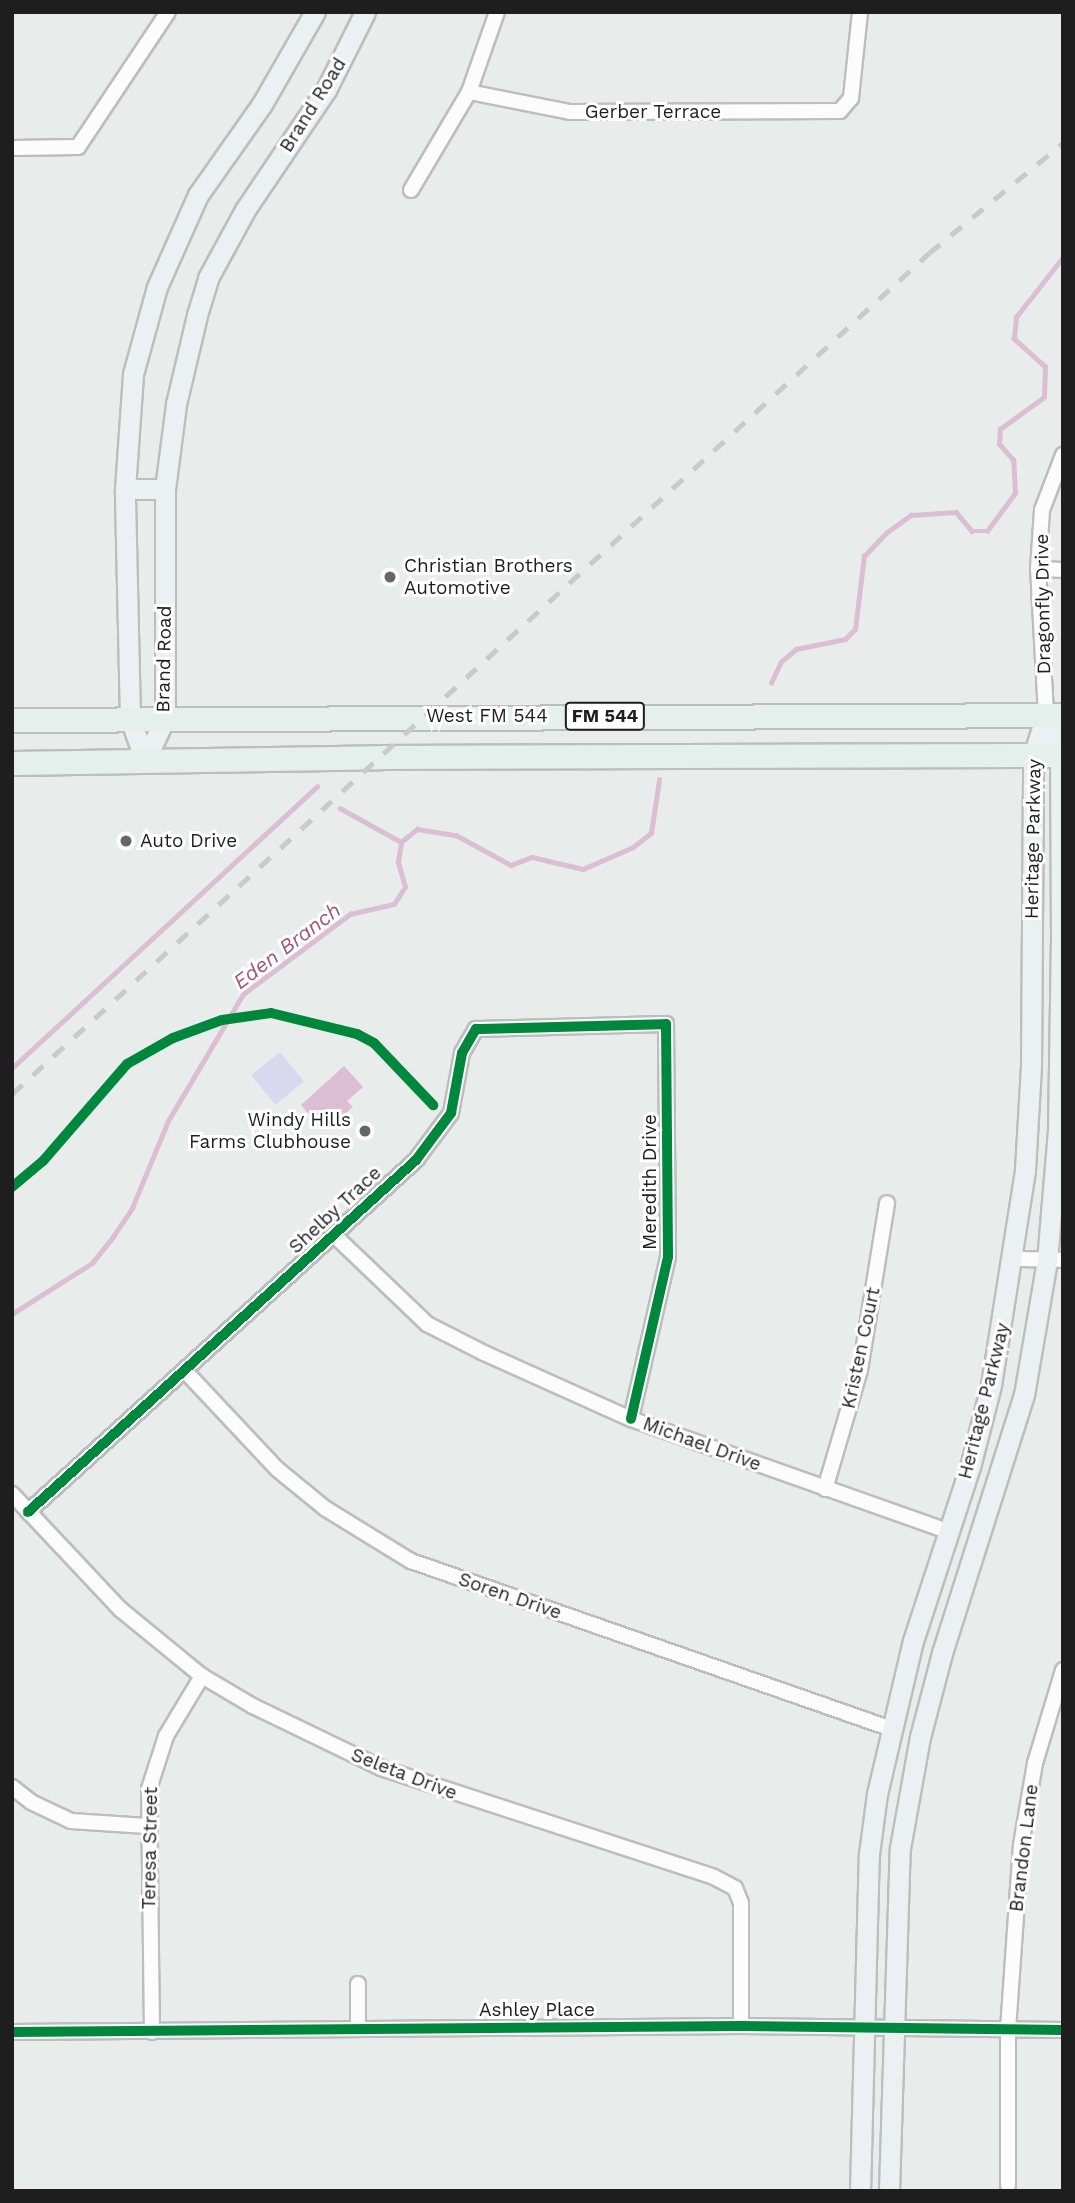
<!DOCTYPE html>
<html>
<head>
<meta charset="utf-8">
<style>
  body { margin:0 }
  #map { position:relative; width:1075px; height:2203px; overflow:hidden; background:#e8eceb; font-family:"Work Sans",sans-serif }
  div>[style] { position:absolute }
  .park>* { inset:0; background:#dad8ef; transform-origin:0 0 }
  .water>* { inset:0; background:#dbbed3 }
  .stream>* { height:4.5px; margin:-2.25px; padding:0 2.25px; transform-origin:2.25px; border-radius:2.25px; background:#dbbed3 }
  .roads { filter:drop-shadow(2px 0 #bcbebd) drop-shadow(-2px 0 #bcbebd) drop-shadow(0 2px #bcbebd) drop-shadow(0 -2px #bcbebd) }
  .street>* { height:14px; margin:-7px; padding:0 7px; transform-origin:7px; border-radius:7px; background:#fcfcfc }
  .secondary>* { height:19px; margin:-9.5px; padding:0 9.5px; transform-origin:9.5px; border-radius:9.5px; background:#ebf1f3 }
  .primary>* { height:23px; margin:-11.5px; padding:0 11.5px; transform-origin:11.5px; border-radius:11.5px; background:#e5efec }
  .rail>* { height:4.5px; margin-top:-2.25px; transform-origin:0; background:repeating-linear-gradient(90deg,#c9caca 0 14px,transparent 0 28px) }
  .cycleway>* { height:10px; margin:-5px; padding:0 5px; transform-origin:5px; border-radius:5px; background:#00873e }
  .dots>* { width:19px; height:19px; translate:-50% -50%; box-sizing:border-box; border:4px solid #fff; border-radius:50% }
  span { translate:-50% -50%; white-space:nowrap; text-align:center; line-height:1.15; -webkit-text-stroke:6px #fff; paint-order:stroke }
  .shield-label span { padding:2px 5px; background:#fff; border:2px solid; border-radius:5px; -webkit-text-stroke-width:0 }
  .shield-label { font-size:18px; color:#1e1e1e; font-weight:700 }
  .street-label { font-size:19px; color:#1e1e1e }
  .poi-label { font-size:19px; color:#1e1e1e }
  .left { translate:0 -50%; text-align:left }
  .right { translate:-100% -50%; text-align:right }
  .water-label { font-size:21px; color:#a25675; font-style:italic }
  .frame { position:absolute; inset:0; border:14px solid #1e1e1e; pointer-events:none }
</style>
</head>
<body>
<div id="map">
  <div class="park">
    <i style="left:280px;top:1052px;width:38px;height:37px;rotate:51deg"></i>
  </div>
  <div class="water">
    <i style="clip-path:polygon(344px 1066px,363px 1087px,347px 1101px,353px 1107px,341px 1117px,335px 1111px,319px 1126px,301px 1105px)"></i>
  </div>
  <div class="stream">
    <i style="left:771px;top:683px;width:23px;rotate:-65deg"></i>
    <i style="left:781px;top:662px;width:20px;rotate:-41deg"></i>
    <i style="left:796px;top:649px;width:50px;rotate:-11.5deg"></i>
    <i style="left:845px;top:639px;width:14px;rotate:-45deg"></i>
    <i style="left:855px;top:629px;width:74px;rotate:-83deg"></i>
    <i style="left:864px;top:556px;width:32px;rotate:-46deg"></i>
    <i style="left:886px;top:533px;width:31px;rotate:-36deg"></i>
    <i style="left:911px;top:515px;width:45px;rotate:-3.8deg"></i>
    <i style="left:956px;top:512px;width:25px;rotate:50deg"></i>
    <i style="left:972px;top:531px;width:15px"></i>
    <i style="left:987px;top:531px;width:47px;rotate:-53.6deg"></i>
    <i style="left:1015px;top:493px;width:33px;rotate:-93deg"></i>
    <i style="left:1013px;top:460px;width:21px;rotate:-131deg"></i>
    <i style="left:999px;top:444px;width:15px;rotate:-86deg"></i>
    <i style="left:1000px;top:429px;width:54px;rotate:-36deg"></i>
    <i style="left:1044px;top:397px;width:30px;rotate:-88deg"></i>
    <i style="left:1045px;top:367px;width:42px;rotate:-137.9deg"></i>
    <i style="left:1014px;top:339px;width:22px;rotate:-85deg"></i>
    <i style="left:1016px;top:317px;width:76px;rotate:-51.9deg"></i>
    <i style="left:340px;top:808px;width:70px;rotate:29.1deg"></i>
    <i style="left:12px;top:1068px;width:415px;rotate:-42.7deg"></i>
    <i style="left:12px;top:1314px;width:95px;rotate:-32.5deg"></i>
    <i style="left:92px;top:1263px;width:32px;rotate:-51deg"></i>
    <i style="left:112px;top:1238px;width:36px;rotate:-56deg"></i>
    <i style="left:132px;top:1208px;width:94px;rotate:-67.5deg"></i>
    <i style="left:168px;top:1121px;width:147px;rotate:-59.4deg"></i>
    <i style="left:243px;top:994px;width:134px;rotate:-36.8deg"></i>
    <i style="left:350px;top:914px;width:45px;rotate:-12.8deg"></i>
    <i style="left:394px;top:904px;width:20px;rotate:-57deg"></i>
    <i style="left:405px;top:887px;width:26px;rotate:-106deg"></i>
    <i style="left:398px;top:862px;width:20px;rotate:-81deg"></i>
    <i style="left:401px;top:842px;width:21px;rotate:-39deg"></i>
    <i style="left:417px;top:829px;width:39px;rotate:9deg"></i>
    <i style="left:456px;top:835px;width:63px;rotate:28.6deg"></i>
    <i style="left:511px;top:865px;width:22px;rotate:-21deg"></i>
    <i style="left:532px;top:857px;width:52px;rotate:13.2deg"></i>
    <i style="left:583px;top:869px;width:55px;rotate:-23.7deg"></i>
    <i style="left:633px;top:847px;width:23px;rotate:-38deg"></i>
    <i style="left:651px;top:833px;width:54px;rotate:-81.4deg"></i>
  </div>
  <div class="roads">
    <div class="street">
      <i style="left:469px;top:92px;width:103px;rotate:11.2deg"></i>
      <i style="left:570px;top:112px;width:270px;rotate:-0.2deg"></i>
      <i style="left:840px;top:111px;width:17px;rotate:-50deg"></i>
      <i style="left:851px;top:98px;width:86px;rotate:-84deg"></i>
      <i style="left:12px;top:148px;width:66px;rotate:-0.9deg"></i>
      <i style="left:78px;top:147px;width:162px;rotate:-56.3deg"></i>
      <i style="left:411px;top:190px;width:114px;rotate:-59.4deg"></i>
      <i style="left:469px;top:92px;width:85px;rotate:-70.7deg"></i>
      <i style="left:1038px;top:569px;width:25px;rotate:2deg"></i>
      <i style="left:1046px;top:715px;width:146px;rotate:-93.1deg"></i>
      <i style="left:1038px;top:569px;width:59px;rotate:-86.1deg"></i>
      <i style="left:1042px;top:510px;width:59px;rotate:-69.1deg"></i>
      <i style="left:334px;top:1235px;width:129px;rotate:43.7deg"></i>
      <i style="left:427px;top:1324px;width:64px;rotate:27deg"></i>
      <i style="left:484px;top:1353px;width:161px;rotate:24.2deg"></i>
      <i style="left:631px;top:1419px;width:336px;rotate:19.5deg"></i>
      <i style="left:1013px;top:1259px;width:50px;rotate:1.1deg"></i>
      <i style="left:186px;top:1372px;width:133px;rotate:46.8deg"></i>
      <i style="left:277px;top:1469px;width:63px;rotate:39.2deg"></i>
      <i style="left:326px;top:1509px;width:100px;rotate:31.5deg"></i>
      <i style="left:411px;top:1561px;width:506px;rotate:19.26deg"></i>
      <i style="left:825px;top:1489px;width:124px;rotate:-73.6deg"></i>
      <i style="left:860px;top:1370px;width:169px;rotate:-80.8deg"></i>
      <i style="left:12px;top:1494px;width:158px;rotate:46.8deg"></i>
      <i style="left:120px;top:1609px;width:106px;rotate:39.3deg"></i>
      <i style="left:202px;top:1676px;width:59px;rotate:30.5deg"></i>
      <i style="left:253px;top:1706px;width:142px;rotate:25.8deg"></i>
      <i style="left:381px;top:1768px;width:350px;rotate:18.1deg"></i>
      <i style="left:714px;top:1877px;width:24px;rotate:28deg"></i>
      <i style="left:735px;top:1888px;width:16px;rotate:68deg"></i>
      <i style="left:741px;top:1903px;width:123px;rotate:90deg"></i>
      <i style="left:28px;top:1512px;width:524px;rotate:-42.21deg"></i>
      <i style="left:416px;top:1160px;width:59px;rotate:-53.3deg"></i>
      <i style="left:451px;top:1113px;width:61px;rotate:-79.6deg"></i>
      <i style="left:462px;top:1053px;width:28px;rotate:-60deg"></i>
      <i style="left:476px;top:1029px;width:190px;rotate:-1.5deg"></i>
      <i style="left:666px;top:1024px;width:233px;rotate:89.5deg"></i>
      <i style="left:668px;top:1257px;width:166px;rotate:102.9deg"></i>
      <i style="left:12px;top:1787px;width:24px;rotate:38deg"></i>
      <i style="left:31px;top:1802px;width:44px;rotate:25.4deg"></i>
      <i style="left:71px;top:1821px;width:76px;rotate:3.8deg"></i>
      <i style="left:358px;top:1984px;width:44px;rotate:90deg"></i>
      <i style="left:12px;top:2032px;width:729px;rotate:-0.47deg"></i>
      <i style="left:741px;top:2026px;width:322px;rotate:0.7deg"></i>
      <i style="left:152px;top:2032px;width:243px;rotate:-90.7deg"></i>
      <i style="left:149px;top:1789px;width:56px;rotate:-72.2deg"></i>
      <i style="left:166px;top:1736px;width:70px;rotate:-59deg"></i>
      <i style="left:1008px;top:2185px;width:155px;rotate:-90deg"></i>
      <i style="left:1008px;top:2030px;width:185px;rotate:-86deg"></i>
      <i style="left:1021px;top:1845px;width:83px;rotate:-80.3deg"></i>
      <i style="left:1035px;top:1763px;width:97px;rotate:-73.2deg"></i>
    </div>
    <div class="secondary">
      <i style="left:125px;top:489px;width:40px"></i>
      <i style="left:145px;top:761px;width:47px;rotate:-65.1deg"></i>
      <i style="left:165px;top:718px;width:229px;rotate:-90deg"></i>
      <i style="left:165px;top:489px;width:86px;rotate:-82.6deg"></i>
      <i style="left:176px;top:404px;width:91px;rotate:-76.7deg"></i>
      <i style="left:197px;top:315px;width:39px;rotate:-73deg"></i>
      <i style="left:208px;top:278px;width:77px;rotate:-61.4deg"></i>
      <i style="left:245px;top:210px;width:145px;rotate:-56deg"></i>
      <i style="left:326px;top:90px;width:87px;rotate:-63.4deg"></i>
      <i style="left:145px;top:761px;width:46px;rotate:-109.2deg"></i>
      <i style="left:130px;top:718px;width:229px;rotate:-91.3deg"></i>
      <i style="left:125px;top:489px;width:115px;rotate:-86deg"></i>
      <i style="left:133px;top:374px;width:90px;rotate:-74.6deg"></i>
      <i style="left:157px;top:287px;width:101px;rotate:-66deg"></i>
      <i style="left:198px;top:195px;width:111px;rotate:-54.9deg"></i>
      <i style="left:262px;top:104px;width:106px;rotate:-60.1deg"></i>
      <i style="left:860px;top:2191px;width:337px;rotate:-88.5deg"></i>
      <i style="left:869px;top:1854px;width:61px;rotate:-82.4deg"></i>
      <i style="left:877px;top:1794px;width:157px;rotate:-76.8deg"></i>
      <i style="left:913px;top:1641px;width:183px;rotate:-71.9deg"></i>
      <i style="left:970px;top:1467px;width:85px;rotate:-75.6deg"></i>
      <i style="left:991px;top:1385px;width:218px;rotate:-81deg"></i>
      <i style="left:1025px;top:1170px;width:103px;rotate:-86.7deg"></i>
      <i style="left:1031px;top:1067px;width:311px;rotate:-89.6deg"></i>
      <i style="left:1033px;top:756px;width:43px;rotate:-72.4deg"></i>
      <i style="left:889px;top:2191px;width:343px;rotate:-88.2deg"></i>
      <i style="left:900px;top:1848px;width:113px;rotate:-79.8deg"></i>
      <i style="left:920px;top:1737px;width:87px;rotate:-75.3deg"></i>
      <i style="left:942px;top:1653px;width:271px;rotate:-72.4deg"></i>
      <i style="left:1024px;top:1395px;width:136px;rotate:-80.3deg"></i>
      <i style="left:1047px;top:1261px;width:132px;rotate:-85.2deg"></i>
      <i style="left:1058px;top:1129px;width:196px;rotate:-89.1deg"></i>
      <i style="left:1061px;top:933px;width:178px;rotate:-90.3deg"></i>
      <i style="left:1060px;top:755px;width:42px;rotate:-109.3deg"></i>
    </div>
    <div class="primary">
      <i style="left:12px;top:720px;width:1051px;rotate:-0.27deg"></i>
      <i style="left:12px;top:763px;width:369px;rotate:-0.9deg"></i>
      <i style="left:381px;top:757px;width:682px;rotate:-0.17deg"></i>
    </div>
  </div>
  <div class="rail">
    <i style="left:12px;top:1094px;width:1244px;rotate:-42.52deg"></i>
    <i style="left:929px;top:253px;width:173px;rotate:-39.4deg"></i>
  </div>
  <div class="cycleway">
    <i style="left:12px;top:1187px;width:40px;rotate:-40deg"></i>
    <i style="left:43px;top:1161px;width:128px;rotate:-49.1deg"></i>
    <i style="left:127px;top:1064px;width:53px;rotate:-29.5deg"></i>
    <i style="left:173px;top:1038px;width:52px;rotate:-20.2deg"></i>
    <i style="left:222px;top:1020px;width:49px;rotate:-8.1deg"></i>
    <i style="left:271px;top:1013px;width:89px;rotate:13.7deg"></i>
    <i style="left:357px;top:1034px;width:19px;rotate:28deg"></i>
    <i style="left:374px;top:1043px;width:86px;rotate:46.4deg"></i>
    <i style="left:28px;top:1512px;width:524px;rotate:-42.21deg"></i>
    <i style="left:416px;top:1160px;width:59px;rotate:-53.3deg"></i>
    <i style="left:451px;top:1113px;width:61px;rotate:-79.6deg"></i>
    <i style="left:462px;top:1053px;width:28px;rotate:-60deg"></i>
    <i style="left:476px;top:1029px;width:190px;rotate:-1.5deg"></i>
    <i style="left:666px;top:1024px;width:233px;rotate:89.5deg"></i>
    <i style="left:668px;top:1257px;width:166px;rotate:102.9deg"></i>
    <i style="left:12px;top:2032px;width:729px;rotate:-0.47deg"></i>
    <i style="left:741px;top:2026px;width:322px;rotate:0.7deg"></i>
  </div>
  <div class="dots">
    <i style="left:390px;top:577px;background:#656666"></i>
    <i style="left:126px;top:841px;background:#656666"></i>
    <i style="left:365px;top:1131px;background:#656666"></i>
  </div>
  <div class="shield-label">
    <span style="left:605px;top:716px">FM 544</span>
  </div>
  <div class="street-label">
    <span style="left:313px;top:105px;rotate:-58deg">Brand Road</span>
    <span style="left:653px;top:112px">Gerber Terrace</span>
    <span style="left:1043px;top:604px;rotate:-91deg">Dragonfly Drive</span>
    <span style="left:164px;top:659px;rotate:-89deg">Brand Road</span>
    <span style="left:487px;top:716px">West FM 544</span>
    <span style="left:1033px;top:839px;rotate:-89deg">Heritage Parkway</span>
    <span style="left:650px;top:1182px;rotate:-90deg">Meredith Drive</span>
    <span style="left:335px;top:1210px;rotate:-43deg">Shelby Trace</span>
    <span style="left:861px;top:1348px;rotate:-78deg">Kristen Court</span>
    <span style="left:984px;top:1401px;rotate:-76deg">Heritage Parkway</span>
    <span style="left:702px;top:1444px;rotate:20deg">Michael Drive</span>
    <span style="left:510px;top:1596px;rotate:19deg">Soren Drive</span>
    <span style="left:404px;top:1774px;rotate:21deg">Seleta Drive</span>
    <span style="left:150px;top:1848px;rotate:-89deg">Teresa Street</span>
    <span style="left:1024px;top:1848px;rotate:-83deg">Brandon Lane</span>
    <span style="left:537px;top:2010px">Ashley Place</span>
  </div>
  <div class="poi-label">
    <span class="left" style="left:404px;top:577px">Christian Brothers<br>Automotive</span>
    <span class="left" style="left:140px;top:841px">Auto Drive</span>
    <span class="right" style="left:351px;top:1131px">Windy Hills<br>Farms Clubhouse</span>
  </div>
  <div class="water-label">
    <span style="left:287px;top:946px;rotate:-37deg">Eden Branch</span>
  </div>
  <div class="frame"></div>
</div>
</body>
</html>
